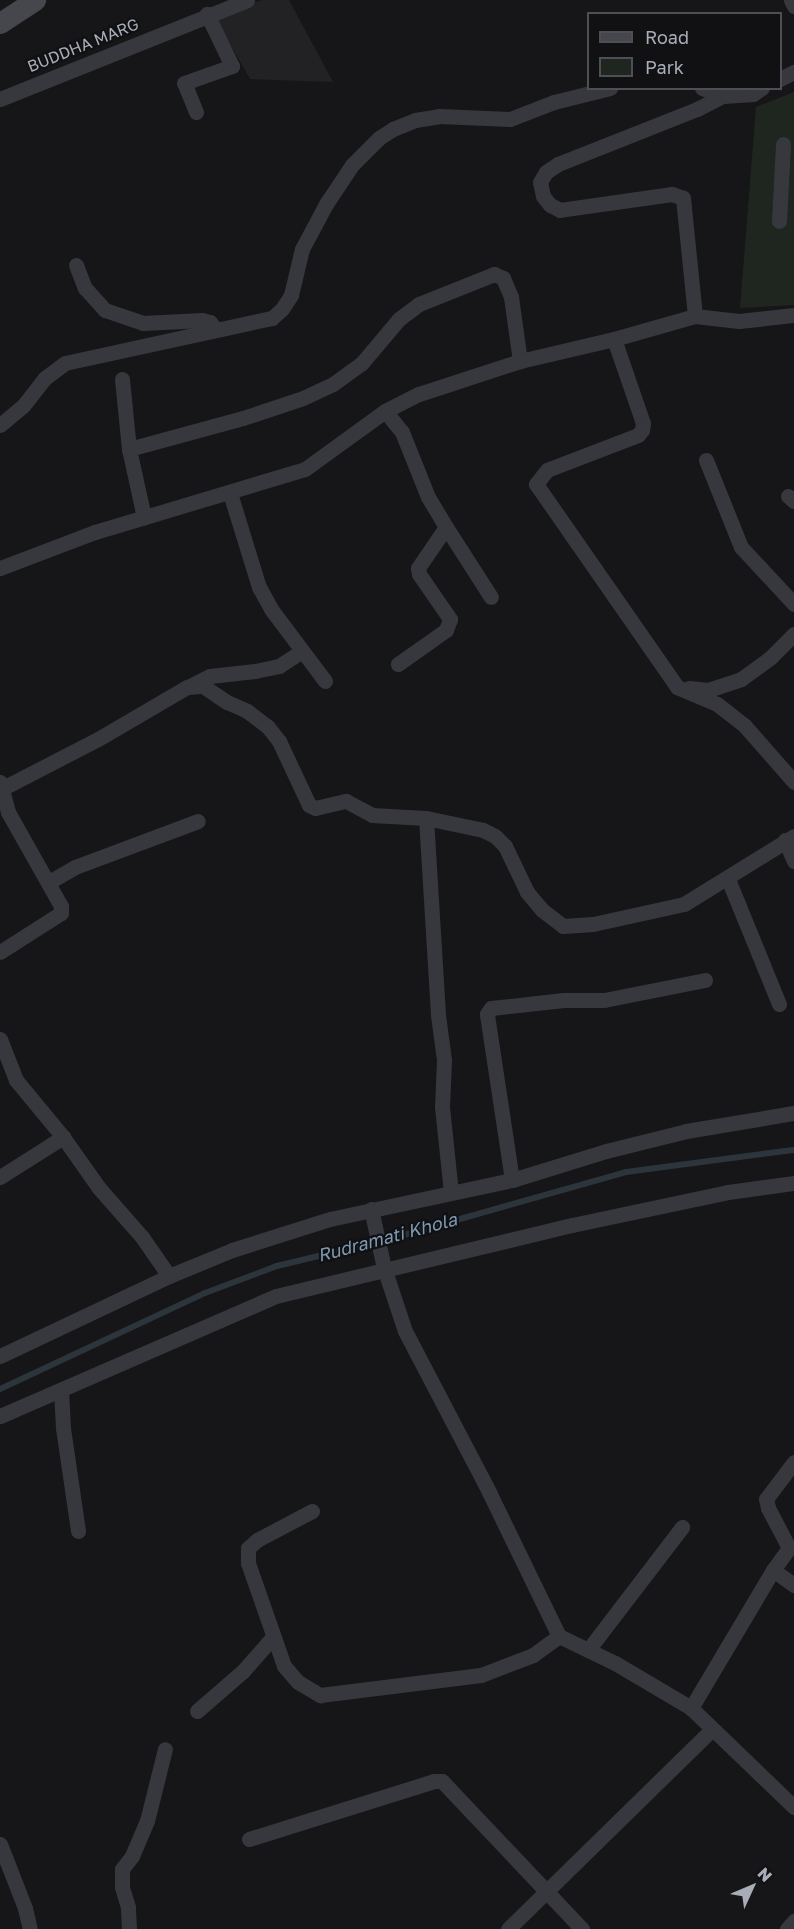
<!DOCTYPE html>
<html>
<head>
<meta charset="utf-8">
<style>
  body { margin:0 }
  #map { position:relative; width:794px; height:1929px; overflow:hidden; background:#161618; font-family:"Golos Text",sans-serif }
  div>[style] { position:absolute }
  .built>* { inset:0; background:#222225 }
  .green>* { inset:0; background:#1e261f }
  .stream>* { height:6px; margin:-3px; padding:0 3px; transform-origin:3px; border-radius:3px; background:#2c353c }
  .minor>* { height:15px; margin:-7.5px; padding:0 7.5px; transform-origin:7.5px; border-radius:7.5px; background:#37383d }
  .secondary>* { height:21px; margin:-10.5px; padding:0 10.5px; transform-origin:10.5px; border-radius:10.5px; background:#45474d }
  span { translate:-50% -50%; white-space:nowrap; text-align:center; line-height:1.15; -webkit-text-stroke:4.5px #111113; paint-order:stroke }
  .street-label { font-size:16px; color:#a8adb8 }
  .water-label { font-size:18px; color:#7f9bb3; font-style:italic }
  .legend { position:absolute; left:587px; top:12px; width:195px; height:78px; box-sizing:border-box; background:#111113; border:2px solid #4d4f55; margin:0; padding:8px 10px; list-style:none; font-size:18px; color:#a8adb8 }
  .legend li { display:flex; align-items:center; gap:12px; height:30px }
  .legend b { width:30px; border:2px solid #4d4f55 }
  .north { position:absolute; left:722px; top:1857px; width:60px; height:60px; -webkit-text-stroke:4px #111113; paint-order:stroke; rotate:46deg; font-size:16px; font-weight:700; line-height:24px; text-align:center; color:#a8adb8 }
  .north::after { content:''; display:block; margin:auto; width:21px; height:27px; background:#a8adb8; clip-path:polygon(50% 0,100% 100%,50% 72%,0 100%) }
</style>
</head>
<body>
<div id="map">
  <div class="built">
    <i style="clip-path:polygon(262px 0,289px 0,333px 82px,250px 79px,214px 16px)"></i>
  </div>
  <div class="green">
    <i style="clip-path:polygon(794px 92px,794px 305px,740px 308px,756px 107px)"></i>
  </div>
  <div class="stream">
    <i style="left:0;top:1389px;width:226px;rotate:-25.1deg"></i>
    <i style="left:205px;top:1293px;width:77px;rotate:-20.6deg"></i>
    <i style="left:277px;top:1266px;width:119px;rotate:-13.6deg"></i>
    <i style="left:393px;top:1238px;width:242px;rotate:-15.8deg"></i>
    <i style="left:626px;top:1172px;width:169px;rotate:-7.5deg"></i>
  </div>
  <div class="minor">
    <i style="left:791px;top:0;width:7px;rotate:63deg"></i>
    <i style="left:780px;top:79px;width:16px;rotate:-27deg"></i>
    <i style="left:702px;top:88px;width:22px;rotate:21deg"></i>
    <i style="left:0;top:99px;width:266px;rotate:-21.8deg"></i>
    <i style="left:196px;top:112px;width:31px;rotate:-112deg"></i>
    <i style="left:184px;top:83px;width:51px;rotate:-19.5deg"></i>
    <i style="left:232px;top:66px;width:58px;rotate:-115.7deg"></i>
    <i style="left:779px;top:221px;width:77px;rotate:-87deg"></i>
    <i style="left:76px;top:265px;width:25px;rotate:69deg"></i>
    <i style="left:85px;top:288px;width:30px;rotate:48deg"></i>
    <i style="left:105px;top:310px;width:40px;rotate:18.9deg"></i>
    <i style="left:143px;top:323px;width:59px;rotate:-2.9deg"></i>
    <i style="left:202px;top:320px;width:8px;rotate:14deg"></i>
    <i style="left:210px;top:322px;width:10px;rotate:53deg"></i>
    <i style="left:695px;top:316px;width:119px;rotate:-95.8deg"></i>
    <i style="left:683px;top:198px;width:12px;rotate:-160deg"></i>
    <i style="left:672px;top:194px;width:113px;rotate:171.9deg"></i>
    <i style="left:560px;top:210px;width:11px;rotate:-153deg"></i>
    <i style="left:550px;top:205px;width:11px;rotate:-128deg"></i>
    <i style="left:543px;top:196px;width:14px;rotate:-102deg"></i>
    <i style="left:540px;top:182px;width:12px;rotate:-59deg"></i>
    <i style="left:546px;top:172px;width:14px;rotate:-34deg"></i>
    <i style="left:558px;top:164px;width:149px;rotate:-21.6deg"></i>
    <i style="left:697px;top:109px;width:29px;rotate:-27deg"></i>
    <i style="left:723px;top:96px;width:30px;rotate:-4deg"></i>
    <i style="left:753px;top:94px;width:11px;rotate:-34deg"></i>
    <i style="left:614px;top:339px;width:84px;rotate:-15.9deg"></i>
    <i style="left:695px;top:316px;width:44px;rotate:6.5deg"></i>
    <i style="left:739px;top:321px;width:55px;rotate:-6.2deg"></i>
    <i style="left:122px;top:379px;width:70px;rotate:84.3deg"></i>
    <i style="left:129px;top:449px;width:70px;rotate:77.6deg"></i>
    <i style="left:385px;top:411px;width:27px;rotate:51deg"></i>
    <i style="left:402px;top:432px;width:70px;rotate:68.2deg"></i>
    <i style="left:428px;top:497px;width:35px;rotate:59deg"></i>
    <i style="left:446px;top:527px;width:50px;rotate:124.3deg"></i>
    <i style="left:418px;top:568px;width:6px;rotate:81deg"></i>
    <i style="left:419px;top:574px;width:55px;rotate:55.4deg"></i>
    <i style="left:450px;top:619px;width:12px;rotate:110deg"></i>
    <i style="left:446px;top:630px;width:59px;rotate:144.7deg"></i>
    <i style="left:0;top:425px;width:30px;rotate:-40deg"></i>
    <i style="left:23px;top:406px;width:36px;rotate:-52deg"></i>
    <i style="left:45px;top:378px;width:25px;rotate:-37deg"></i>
    <i style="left:65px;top:363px;width:212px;rotate:-12.3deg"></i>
    <i style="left:272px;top:318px;width:13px;rotate:-42deg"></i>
    <i style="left:282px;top:309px;width:17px;rotate:-57deg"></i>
    <i style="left:291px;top:295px;width:47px;rotate:-76.6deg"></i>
    <i style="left:302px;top:249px;width:51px;rotate:-61.9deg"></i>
    <i style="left:326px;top:204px;width:47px;rotate:-56.3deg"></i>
    <i style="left:352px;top:165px;width:38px;rotate:-45deg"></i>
    <i style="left:379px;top:138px;width:17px;rotate:-33deg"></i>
    <i style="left:393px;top:129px;width:24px;rotate:-22deg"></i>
    <i style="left:415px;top:120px;width:24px;rotate:-9deg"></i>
    <i style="left:439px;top:116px;width:71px;rotate:2.4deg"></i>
    <i style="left:510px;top:119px;width:47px;rotate:-21.1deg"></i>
    <i style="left:554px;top:102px;width:58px;rotate:-14deg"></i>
    <i style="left:129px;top:449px;width:118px;rotate:-15.2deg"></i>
    <i style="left:243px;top:418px;width:63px;rotate:-18.4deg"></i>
    <i style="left:303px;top:398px;width:33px;rotate:-25deg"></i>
    <i style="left:333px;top:384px;width:34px;rotate:-36deg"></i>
    <i style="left:361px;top:364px;width:59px;rotate:-49.8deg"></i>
    <i style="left:399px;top:319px;width:25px;rotate:-37deg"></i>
    <i style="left:419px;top:304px;width:81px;rotate:-21.8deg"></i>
    <i style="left:494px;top:274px;width:10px;rotate:24deg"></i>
    <i style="left:503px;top:278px;width:21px;rotate:67deg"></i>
    <i style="left:511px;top:297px;width:65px;rotate:82deg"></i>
    <i style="left:706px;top:460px;width:94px;rotate:68.1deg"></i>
    <i style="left:741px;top:547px;width:78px;rotate:47.1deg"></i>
    <i style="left:230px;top:493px;width:98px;rotate:72.9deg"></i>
    <i style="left:259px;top:587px;width:25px;rotate:61deg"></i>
    <i style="left:271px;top:609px;width:90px;rotate:53.1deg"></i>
    <i style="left:788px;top:496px;width:8px;rotate:40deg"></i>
    <i style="left:446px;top:527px;width:83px;rotate:57.3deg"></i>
    <i style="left:0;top:568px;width:102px;rotate:-20.8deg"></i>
    <i style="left:95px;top:532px;width:219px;rotate:-16.7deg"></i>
    <i style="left:305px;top:469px;width:99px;rotate:-35.9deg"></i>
    <i style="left:385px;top:411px;width:38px;rotate:-27deg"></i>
    <i style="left:419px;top:394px;width:106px;rotate:-18.1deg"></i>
    <i style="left:520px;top:361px;width:97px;rotate:-13.2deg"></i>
    <i style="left:614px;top:339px;width:89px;rotate:71deg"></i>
    <i style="left:643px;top:423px;width:7px;rotate:98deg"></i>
    <i style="left:642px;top:430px;width:6px;rotate:129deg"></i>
    <i style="left:638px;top:435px;width:97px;rotate:159deg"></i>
    <i style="left:547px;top:470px;width:18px;rotate:128deg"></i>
    <i style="left:536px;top:484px;width:247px;rotate:55.2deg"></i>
    <i style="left:677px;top:687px;width:43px;rotate:23deg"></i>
    <i style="left:717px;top:704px;width:34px;rotate:38deg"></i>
    <i style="left:744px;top:725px;width:76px;rotate:48.7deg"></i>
    <i style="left:190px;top:686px;width:22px;rotate:-27deg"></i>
    <i style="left:210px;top:676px;width:45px;rotate:-6.3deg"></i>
    <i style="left:255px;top:671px;width:25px;rotate:-12deg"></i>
    <i style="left:279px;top:666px;width:27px;rotate:-33deg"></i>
    <i style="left:689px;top:688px;width:19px;rotate:6deg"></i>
    <i style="left:708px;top:690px;width:35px;rotate:-18deg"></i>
    <i style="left:741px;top:679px;width:37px;rotate:-36deg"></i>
    <i style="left:771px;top:657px;width:33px;rotate:-45deg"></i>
    <i style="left:0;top:782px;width:31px;rotate:75deg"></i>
    <i style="left:8px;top:812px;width:108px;rotate:60.6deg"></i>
    <i style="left:61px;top:906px;width:7px;rotate:90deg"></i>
    <i style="left:61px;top:913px;width:72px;rotate:147.4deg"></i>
    <i style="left:3px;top:788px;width:107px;rotate:-27.3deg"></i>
    <i style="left:98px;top:739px;width:103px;rotate:-30.3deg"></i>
    <i style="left:187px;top:687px;width:16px;rotate:-4deg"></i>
    <i style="left:203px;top:686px;width:29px;rotate:34deg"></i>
    <i style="left:227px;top:702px;width:22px;rotate:24deg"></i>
    <i style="left:247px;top:711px;width:26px;rotate:37deg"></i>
    <i style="left:268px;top:727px;width:18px;rotate:52deg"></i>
    <i style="left:279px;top:741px;width:71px;rotate:64.9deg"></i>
    <i style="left:309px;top:805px;width:7px;rotate:27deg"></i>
    <i style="left:315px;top:808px;width:32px;rotate:-13deg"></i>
    <i style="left:346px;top:801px;width:30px;rotate:28deg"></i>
    <i style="left:372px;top:815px;width:54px;rotate:3.2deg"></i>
    <i style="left:426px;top:818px;width:58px;rotate:11.9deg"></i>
    <i style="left:483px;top:830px;width:13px;rotate:27deg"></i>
    <i style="left:495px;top:836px;width:14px;rotate:45deg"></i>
    <i style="left:505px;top:846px;width:51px;rotate:64.4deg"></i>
    <i style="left:527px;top:892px;width:23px;rotate:50deg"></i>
    <i style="left:542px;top:910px;width:26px;rotate:37deg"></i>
    <i style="left:563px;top:926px;width:30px;rotate:-4deg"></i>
    <i style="left:593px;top:924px;width:93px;rotate:-12.4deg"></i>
    <i style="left:684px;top:904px;width:129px;rotate:-31.7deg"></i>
    <i style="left:426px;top:818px;width:197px;rotate:86.5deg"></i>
    <i style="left:438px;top:1015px;width:45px;rotate:82.4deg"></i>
    <i style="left:444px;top:1060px;width:47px;rotate:92.4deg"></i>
    <i style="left:442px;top:1107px;width:86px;rotate:84deg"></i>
    <i style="left:785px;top:840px;width:23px;rotate:67deg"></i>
    <i style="left:728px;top:879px;width:135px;rotate:67.8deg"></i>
    <i style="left:49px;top:882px;width:30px;rotate:-30deg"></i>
    <i style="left:75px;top:867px;width:131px;rotate:-20.5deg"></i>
    <i style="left:0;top:1039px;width:44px;rotate:68.7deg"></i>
    <i style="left:16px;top:1080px;width:74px;rotate:50.5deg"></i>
    <i style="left:63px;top:1137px;width:62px;rotate:54.8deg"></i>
    <i style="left:99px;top:1188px;width:65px;rotate:48.7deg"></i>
    <i style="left:142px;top:1237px;width:47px;rotate:55.3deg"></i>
    <i style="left:0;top:1177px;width:75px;rotate:-32.4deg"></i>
    <i style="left:512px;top:1180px;width:168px;rotate:-98.6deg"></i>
    <i style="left:487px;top:1014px;width:7px;rotate:-56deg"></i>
    <i style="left:491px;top:1008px;width:73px;rotate:-6.3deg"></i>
    <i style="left:564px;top:1000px;width:40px"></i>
    <i style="left:604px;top:1000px;width:103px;rotate:-11.2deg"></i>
    <i style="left:371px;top:1209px;width:60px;rotate:77.6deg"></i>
    <i style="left:384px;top:1268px;width:66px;rotate:71.6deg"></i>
    <i style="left:405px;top:1331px;width:182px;rotate:62.4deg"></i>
    <i style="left:489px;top:1492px;width:160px;rotate:64.1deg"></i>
    <i style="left:559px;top:1636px;width:62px;rotate:25.7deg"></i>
    <i style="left:615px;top:1663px;width:88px;rotate:30.6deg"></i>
    <i style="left:0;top:1356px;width:187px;rotate:-25.3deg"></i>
    <i style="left:169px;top:1276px;width:68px;rotate:-22.4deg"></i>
    <i style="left:232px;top:1250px;width:103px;rotate:-17.6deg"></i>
    <i style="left:330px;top:1219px;width:186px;rotate:-12.1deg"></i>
    <i style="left:512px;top:1180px;width:98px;rotate:-17.1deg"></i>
    <i style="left:606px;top:1151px;width:82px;rotate:-14deg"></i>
    <i style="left:686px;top:1131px;width:109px;rotate:-9.5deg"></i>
    <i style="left:61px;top:1390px;width:38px;rotate:87deg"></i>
    <i style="left:63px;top:1428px;width:104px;rotate:81.7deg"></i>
    <i style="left:0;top:1416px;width:301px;rotate:-23.5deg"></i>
    <i style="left:276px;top:1296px;width:304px;rotate:-13.5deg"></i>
    <i style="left:572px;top:1225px;width:159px;rotate:-11.9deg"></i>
    <i style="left:728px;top:1192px;width:67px;rotate:-7.8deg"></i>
    <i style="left:794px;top:1462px;width:46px;rotate:127.1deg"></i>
    <i style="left:766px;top:1499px;width:9px;rotate:77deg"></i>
    <i style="left:768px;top:1508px;width:45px;rotate:62.3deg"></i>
    <i style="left:789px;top:1548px;width:27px;rotate:126deg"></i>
    <i style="left:773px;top:1570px;width:161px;rotate:120.7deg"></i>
    <i style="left:691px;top:1708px;width:143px;rotate:43.9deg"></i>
    <i style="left:312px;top:1511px;width:62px;rotate:152.2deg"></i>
    <i style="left:257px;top:1540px;width:12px;rotate:138deg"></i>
    <i style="left:248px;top:1548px;width:15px;rotate:90deg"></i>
    <i style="left:248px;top:1563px;width:109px;rotate:70.7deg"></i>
    <i style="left:284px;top:1666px;width:21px;rotate:49deg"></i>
    <i style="left:298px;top:1682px;width:26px;rotate:31deg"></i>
    <i style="left:320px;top:1695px;width:162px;rotate:-7.1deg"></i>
    <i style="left:481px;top:1675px;width:56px;rotate:-21deg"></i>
    <i style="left:533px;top:1655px;width:32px;rotate:-36deg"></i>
    <i style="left:773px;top:1570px;width:26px;rotate:36deg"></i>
    <i style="left:588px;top:1650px;width:155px;rotate:-52.6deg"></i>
    <i style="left:197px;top:1711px;width:61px;rotate:-41deg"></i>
    <i style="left:243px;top:1671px;width:44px;rotate:-48.7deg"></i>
    <i style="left:249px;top:1839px;width:194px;rotate:-17.4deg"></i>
    <i style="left:434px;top:1781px;width:8px"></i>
    <i style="left:442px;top:1781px;width:204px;rotate:46.6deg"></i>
    <i style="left:0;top:1844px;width:69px;rotate:68.7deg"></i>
    <i style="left:25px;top:1908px;width:22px;rotate:77deg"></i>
    <i style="left:129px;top:1929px;width:22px;rotate:-93deg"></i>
    <i style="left:128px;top:1907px;width:21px;rotate:-107deg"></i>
    <i style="left:122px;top:1887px;width:18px;rotate:-90deg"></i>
    <i style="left:122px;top:1869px;width:16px;rotate:-52deg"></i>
    <i style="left:132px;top:1856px;width:38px;rotate:-67deg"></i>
    <i style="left:147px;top:1821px;width:74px;rotate:-76deg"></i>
    <i style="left:508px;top:1929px;width:284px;rotate:-44.4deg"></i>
    <i style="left:787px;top:1929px;width:11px;rotate:-49deg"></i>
  </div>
  <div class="secondary">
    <i style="left:0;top:23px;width:42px;rotate:-33.3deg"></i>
  </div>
  <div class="street-label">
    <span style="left:83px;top:45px;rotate:-22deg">BUDDHA MARG</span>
  </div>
  <div class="water-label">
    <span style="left:387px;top:1237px;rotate:-15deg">Rudramati Khola</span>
  </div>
  <ul class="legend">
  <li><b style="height:8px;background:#45474d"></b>Road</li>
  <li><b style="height:16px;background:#1e261f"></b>Park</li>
  </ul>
  <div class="north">N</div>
</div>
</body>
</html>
